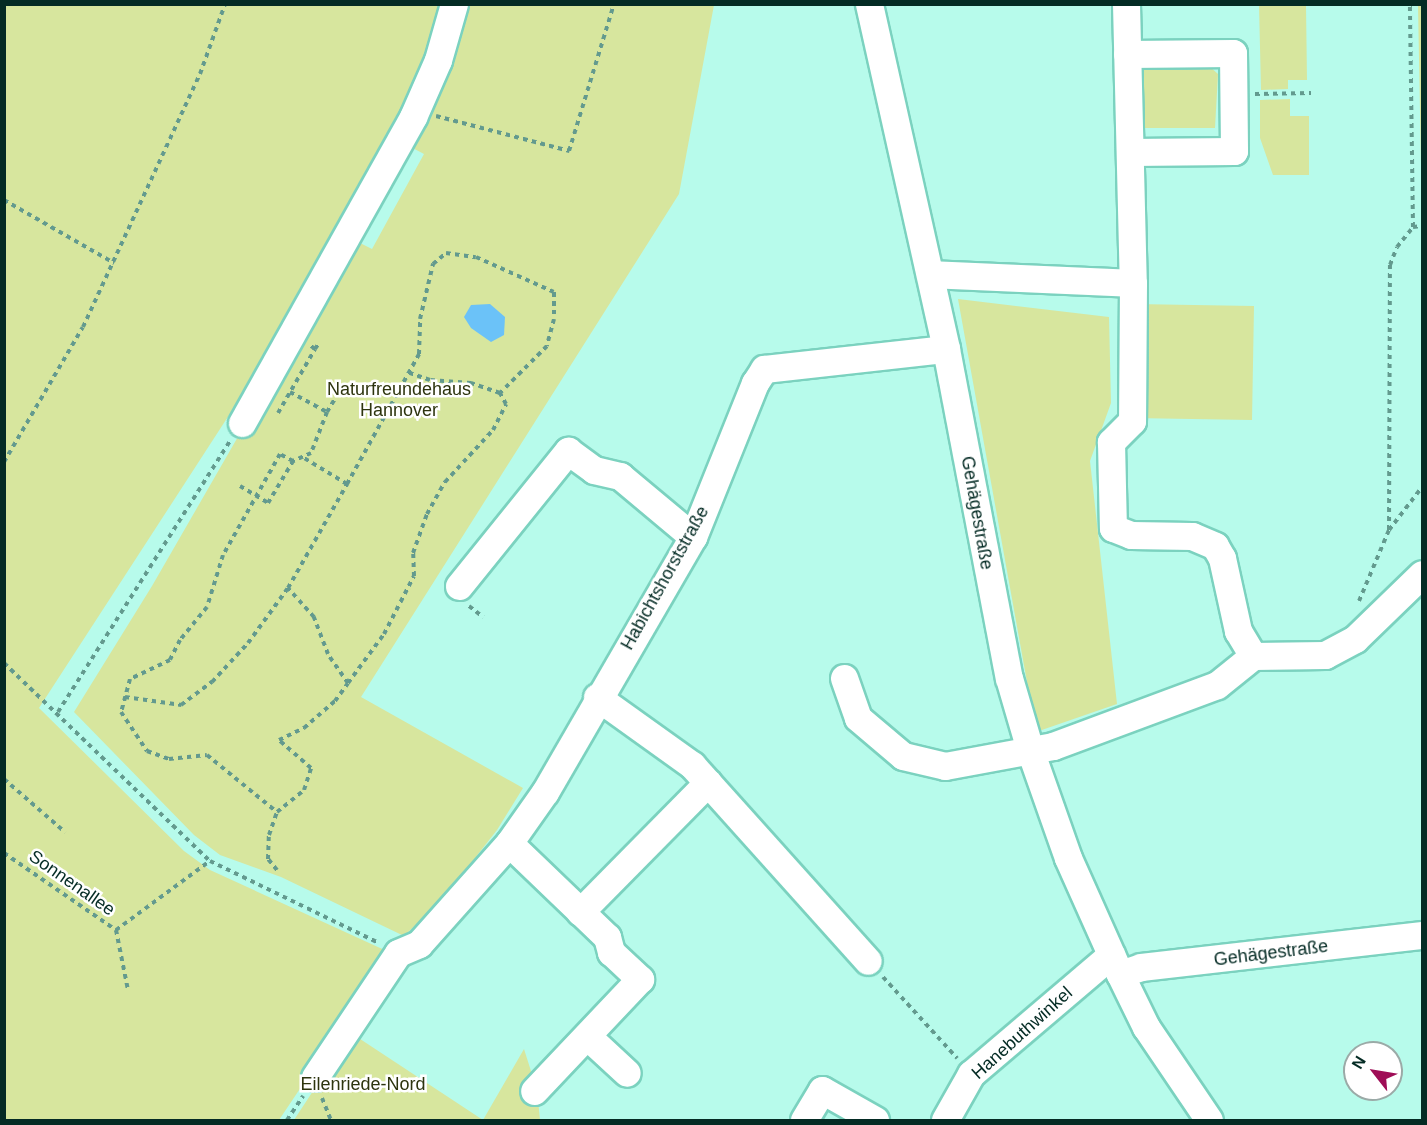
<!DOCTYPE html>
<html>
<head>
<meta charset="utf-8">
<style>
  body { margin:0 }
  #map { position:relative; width:1427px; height:1125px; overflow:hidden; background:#b7fbeb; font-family:Helvetica,sans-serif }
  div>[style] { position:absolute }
  .green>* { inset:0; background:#d7e69e; transform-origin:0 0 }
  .water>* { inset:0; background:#6bc2f8 }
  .path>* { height:4px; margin-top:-2px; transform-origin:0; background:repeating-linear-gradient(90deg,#639a8e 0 4.5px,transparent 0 9px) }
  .roads { filter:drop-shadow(2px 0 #7bd2bf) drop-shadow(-2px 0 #7bd2bf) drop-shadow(0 2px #7bd2bf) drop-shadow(0 -2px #7bd2bf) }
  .minor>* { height:27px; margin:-13.5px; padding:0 13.5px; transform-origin:13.5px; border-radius:13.5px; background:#fff }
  span { translate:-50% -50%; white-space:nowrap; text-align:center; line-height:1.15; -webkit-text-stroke:5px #fff; paint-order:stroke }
  .park-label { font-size:18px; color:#2d340e }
  .street-label { font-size:18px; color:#042b24 }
  .frame { position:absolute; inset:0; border:6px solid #042b24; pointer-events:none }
  .north { position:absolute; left:1343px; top:1041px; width:60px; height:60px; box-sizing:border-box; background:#fff; border:2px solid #9baaa7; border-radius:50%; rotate:301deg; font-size:16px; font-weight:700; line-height:24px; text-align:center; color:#042b24 }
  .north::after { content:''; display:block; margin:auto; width:21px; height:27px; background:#9f0e57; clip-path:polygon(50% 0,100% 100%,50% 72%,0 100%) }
</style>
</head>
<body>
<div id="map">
  <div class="green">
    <i style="clip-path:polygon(5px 5px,714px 5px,679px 194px,361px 697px,523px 788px,497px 830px,442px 900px,404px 936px,281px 877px,220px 855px,194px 835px,74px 712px,152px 586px,352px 239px,372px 249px,424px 154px,405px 144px,39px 708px,184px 851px,210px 870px,391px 953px,279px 1120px,5px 1120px)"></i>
    <i style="clip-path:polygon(1259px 5px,1306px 5px,1307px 80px,1288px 80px,1288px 89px,1261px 90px)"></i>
    <i style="clip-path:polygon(1418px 5px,1422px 5px,1422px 219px)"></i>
    <i style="clip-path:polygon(1208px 65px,1218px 74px,1215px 128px,1145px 128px,1141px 75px,1145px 67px)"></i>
    <i style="clip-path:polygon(1290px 99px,1290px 116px,1309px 116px,1309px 175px,1273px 175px,1260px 138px,1260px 100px)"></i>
    <i style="clip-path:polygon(958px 299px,1109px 317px,1111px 403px,1090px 461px,1117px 704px,1036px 732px)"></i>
    <i style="left:1254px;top:306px;width:114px;height:120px;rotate:91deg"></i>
    <i style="clip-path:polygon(351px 1033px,483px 1120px,524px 1049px,537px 1090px,540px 1120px,294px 1120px)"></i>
  </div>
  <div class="water">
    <i style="clip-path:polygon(490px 304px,505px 317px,504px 335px,491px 342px,471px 328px,464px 317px,471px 305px)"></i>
  </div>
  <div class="path">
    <i style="left:1255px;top:94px;width:56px;rotate:-1deg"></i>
    <i style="left:436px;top:116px;width:138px;rotate:14.7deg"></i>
    <i style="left:569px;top:151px;width:154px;rotate:-73deg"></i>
    <i style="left:4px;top:200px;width:127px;rotate:29.8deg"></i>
    <i style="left:1413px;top:227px;width:9px;rotate:-6deg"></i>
    <i style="left:315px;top:349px;width:7px;rotate:-56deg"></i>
    <i style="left:290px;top:392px;width:42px;rotate:28.4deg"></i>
    <i style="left:327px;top:412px;width:44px;rotate:111.3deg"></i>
    <i style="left:311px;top:453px;width:20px;rotate:156deg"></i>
    <i style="left:293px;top:461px;width:15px;rotate:-152deg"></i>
    <i style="left:280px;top:454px;width:116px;rotate:119.4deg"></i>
    <i style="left:223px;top:555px;width:54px;rotate:107.1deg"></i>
    <i style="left:207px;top:607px;width:43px;rotate:129.3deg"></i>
    <i style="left:180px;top:640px;width:22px;rotate:117deg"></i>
    <i style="left:170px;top:660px;width:44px;rotate:154.6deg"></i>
    <i style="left:130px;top:679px;width:34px;rotate:105deg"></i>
    <i style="left:121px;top:712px;width:47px;rotate:56.3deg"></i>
    <i style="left:147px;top:751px;width:23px;rotate:20deg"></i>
    <i style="left:169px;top:759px;width:38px;rotate:-6deg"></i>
    <i style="left:207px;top:755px;width:90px;rotate:39.2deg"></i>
    <i style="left:277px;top:812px;width:35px;rotate:-39deg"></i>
    <i style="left:304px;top:790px;width:23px;rotate:-72deg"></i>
    <i style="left:311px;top:768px;width:43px;rotate:-138.8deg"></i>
    <i style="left:279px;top:740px;width:28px;rotate:-26deg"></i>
    <i style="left:304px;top:728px;width:41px;rotate:-41.1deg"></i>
    <i style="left:335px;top:701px;width:22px;rotate:-54deg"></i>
    <i style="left:348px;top:683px;width:35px;rotate:-125deg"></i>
    <i style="left:328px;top:654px;width:40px;rotate:-111deg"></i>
    <i style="left:314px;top:617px;width:39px;rotate:-132deg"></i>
    <i style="left:288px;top:588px;width:120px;rotate:-60.4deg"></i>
    <i style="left:347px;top:484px;width:50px;rotate:-148.8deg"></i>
    <i style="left:327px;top:412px;width:27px;rotate:-59deg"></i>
    <i style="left:278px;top:413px;width:74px;rotate:-60deg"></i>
    <i style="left:315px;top:349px;width:5px;rotate:-143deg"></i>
    <i style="left:4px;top:462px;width:156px;rotate:-59.7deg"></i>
    <i style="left:83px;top:327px;width:279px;rotate:-65.2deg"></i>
    <i style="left:200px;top:74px;width:74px;rotate:-70.3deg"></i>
    <i style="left:347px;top:484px;width:149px;rotate:-61deg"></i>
    <i style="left:419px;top:354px;width:35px;rotate:-88deg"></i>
    <i style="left:420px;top:319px;width:57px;rotate:-76.7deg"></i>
    <i style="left:433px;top:264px;width:17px;rotate:-40deg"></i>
    <i style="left:446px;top:253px;width:30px;rotate:8deg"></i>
    <i style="left:476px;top:257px;width:85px;rotate:24.2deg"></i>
    <i style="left:554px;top:292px;width:27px;rotate:90deg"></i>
    <i style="left:554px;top:319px;width:28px;rotate:105deg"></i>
    <i style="left:547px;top:346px;width:66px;rotate:135deg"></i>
    <i style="left:500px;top:393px;width:31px;rotate:-161deg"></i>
    <i style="left:471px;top:383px;width:41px;rotate:-175.8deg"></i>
    <i style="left:430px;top:380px;width:21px;rotate:-161deg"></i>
    <i style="left:240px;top:486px;width:33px;rotate:31deg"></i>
    <i style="left:268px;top:503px;width:49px;rotate:-59.2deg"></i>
    <i style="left:1389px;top:530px;width:265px;rotate:-89.8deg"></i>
    <i style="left:1390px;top:265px;width:19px;rotate:-69deg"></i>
    <i style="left:1397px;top:247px;width:26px;rotate:-51deg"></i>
    <i style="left:1413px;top:227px;width:223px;rotate:-90.8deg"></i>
    <i style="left:1359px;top:601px;width:77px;rotate:-67.1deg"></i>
    <i style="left:1389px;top:530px;width:54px;rotate:-52.5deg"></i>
    <i style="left:469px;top:606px;width:18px;rotate:38deg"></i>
    <i style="left:4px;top:663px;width:286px;rotate:43.9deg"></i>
    <i style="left:210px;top:861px;width:188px;rotate:25.9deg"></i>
    <i style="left:348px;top:683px;width:61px;rotate:-53.7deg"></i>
    <i style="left:384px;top:634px;width:65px;rotate:-62.7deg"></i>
    <i style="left:414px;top:576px;width:23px;rotate:-92deg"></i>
    <i style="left:413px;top:553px;width:41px;rotate:-70.3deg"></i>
    <i style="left:427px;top:514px;width:37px;rotate:-61deg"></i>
    <i style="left:445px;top:482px;width:71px;rotate:-47.3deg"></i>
    <i style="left:493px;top:430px;width:29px;rotate:-63deg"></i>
    <i style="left:506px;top:404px;width:13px;rotate:-119deg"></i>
    <i style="left:125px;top:697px;width:57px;rotate:8.1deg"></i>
    <i style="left:181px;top:705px;width:39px;rotate:-37deg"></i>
    <i style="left:212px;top:682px;width:53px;rotate:-47.3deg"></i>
    <i style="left:248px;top:643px;width:68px;rotate:-54deg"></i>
    <i style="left:58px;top:712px;width:321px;rotate:-57.6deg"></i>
    <i style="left:4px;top:779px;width:81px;rotate:41deg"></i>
    <i style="left:4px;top:853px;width:136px;rotate:34.5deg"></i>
    <i style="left:116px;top:930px;width:117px;rotate:-36.3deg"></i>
    <i style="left:277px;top:870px;width:14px;rotate:-129deg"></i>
    <i style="left:268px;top:859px;width:24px;rotate:-88deg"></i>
    <i style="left:269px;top:835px;width:24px;rotate:-71deg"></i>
    <i style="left:116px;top:930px;width:61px;rotate:78.7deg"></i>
    <i style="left:883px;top:977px;width:110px;rotate:47.6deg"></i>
    <i style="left:322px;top:1098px;width:24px;rotate:68deg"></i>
    <i style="left:287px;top:1120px;width:29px;rotate:-56deg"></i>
  </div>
  <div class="roads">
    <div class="minor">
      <i style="left:869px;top:4px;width:353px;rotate:77.4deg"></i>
      <i style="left:946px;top:349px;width:335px;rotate:79.2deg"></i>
      <i style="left:1009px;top:678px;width:75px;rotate:73.7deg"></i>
      <i style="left:1030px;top:750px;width:114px;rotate:70.6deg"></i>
      <i style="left:1068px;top:858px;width:127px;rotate:65.9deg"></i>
      <i style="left:1120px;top:974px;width:59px;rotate:63.9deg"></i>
      <i style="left:1146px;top:1027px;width:112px;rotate:55.9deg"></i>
      <i style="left:1126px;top:4px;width:279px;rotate:88.6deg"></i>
      <i style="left:1133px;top:283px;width:138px;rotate:90.4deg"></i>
      <i style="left:1132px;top:421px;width:30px;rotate:135deg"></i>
      <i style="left:1111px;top:442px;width:86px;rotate:88.7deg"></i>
      <i style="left:1113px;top:528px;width:19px;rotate:21deg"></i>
      <i style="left:1131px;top:535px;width:61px;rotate:0.9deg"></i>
      <i style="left:1192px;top:536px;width:25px;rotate:23deg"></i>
      <i style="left:1215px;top:546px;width:14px;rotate:60deg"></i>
      <i style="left:1222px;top:558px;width:75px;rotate:77.6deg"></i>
      <i style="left:1238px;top:631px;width:29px;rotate:59deg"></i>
      <i style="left:1253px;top:656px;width:72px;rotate:-0.8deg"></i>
      <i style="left:1325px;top:655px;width:34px;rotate:-28deg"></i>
      <i style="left:1355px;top:639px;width:93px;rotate:-44.1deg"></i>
      <i style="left:1127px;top:54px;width:106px;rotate:-0.5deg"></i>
      <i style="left:1233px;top:53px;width:98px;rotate:89.4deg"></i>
      <i style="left:1234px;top:151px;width:104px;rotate:179.4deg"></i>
      <i style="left:930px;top:274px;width:203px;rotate:2.5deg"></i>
      <i style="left:242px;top:423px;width:351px;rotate:-60.8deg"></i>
      <i style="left:413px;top:117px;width:62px;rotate:-66.3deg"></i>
      <i style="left:438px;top:60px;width:58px;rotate:-74.1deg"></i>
      <i style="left:459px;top:586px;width:174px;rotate:-51.1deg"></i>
      <i style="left:568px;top:451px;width:32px;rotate:36deg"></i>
      <i style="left:594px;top:470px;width:27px;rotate:13deg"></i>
      <i style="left:620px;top:476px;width:95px;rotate:39.9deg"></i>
      <i style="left:844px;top:678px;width:42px;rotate:70.7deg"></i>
      <i style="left:858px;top:718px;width:59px;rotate:40.2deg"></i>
      <i style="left:903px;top:756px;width:43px;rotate:13.4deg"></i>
      <i style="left:945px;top:766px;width:110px;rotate:-10.5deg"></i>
      <i style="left:1053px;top:746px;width:175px;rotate:-20.4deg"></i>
      <i style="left:1217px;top:685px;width:46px;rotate:-38.9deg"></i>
      <i style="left:597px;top:697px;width:117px;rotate:35.6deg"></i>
      <i style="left:692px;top:765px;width:263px;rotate:48.1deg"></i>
      <i style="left:509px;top:843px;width:136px;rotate:43.8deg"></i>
      <i style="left:607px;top:937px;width:16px;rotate:75deg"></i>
      <i style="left:611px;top:952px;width:40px;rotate:43deg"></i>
      <i style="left:640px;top:979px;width:154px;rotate:133.4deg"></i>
      <i style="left:580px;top:912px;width:182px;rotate:-45.4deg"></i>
      <i style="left:1120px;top:974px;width:22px;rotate:-18deg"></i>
      <i style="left:1141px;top:967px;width:283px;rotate:-6.5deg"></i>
      <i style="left:587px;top:1036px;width:54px;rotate:42.8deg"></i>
      <i style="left:315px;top:1077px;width:149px;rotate:-56.2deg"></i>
      <i style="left:398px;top:953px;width:23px;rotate:-23deg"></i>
      <i style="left:419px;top:944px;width:135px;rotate:-48.3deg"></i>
      <i style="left:509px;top:843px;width:62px;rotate:-54.8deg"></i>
      <i style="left:545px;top:792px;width:295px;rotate:-59.9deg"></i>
      <i style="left:693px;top:537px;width:166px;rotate:-68.1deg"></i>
      <i style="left:755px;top:383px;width:17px;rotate:-57deg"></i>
      <i style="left:764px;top:369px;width:183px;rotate:-6.3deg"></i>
      <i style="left:804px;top:1120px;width:35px;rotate:-59deg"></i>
      <i style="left:822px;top:1090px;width:61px;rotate:29.5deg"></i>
      <i style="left:945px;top:1120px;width:53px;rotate:-60.5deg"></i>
      <i style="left:971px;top:1074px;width:184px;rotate:-40.4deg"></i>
    </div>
  </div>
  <div class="park-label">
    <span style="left:399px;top:400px">Naturfreundehaus<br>Hannover</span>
    <span style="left:363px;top:1084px">Eilenriede-Nord</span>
  </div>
  <div class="street-label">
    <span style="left:977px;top:513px;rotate:80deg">Gehägestraße</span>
    <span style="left:665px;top:578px;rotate:-61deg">Habichtshorststraße</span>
    <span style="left:72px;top:883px;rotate:35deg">Sonnenallee</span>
    <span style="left:1271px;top:953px;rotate:-7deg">Gehägestraße</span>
    <span style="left:1022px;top:1033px;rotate:-42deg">Hanebuthwinkel</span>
  </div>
  <div class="frame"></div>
  <div class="north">N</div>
</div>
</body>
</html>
